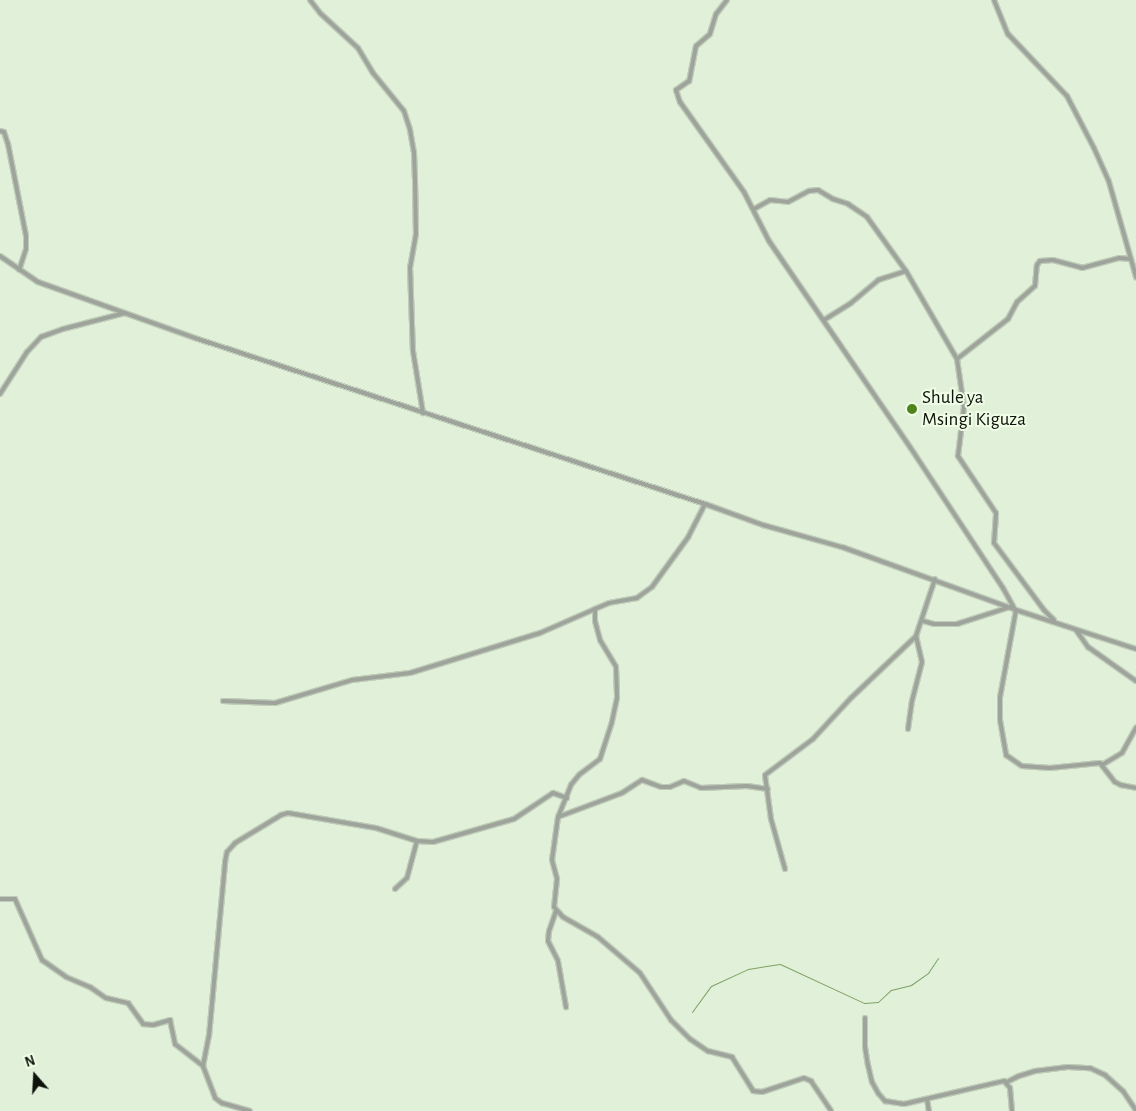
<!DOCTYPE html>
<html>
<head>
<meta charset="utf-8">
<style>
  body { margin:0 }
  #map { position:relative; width:1136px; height:1111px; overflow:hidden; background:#e1f0d9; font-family:"Alegreya Sans",sans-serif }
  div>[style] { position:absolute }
  .stream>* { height:1px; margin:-0.5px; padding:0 0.5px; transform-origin:0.5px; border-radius:0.5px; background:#7ca264 }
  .roads { filter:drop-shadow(1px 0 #bfccb8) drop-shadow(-1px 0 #bfccb8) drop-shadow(0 1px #bfccb8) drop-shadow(0 -1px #bfccb8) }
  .minor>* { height:4px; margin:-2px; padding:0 2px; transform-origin:2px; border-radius:2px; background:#9ea49b }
  .dots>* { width:14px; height:14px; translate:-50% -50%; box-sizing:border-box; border:2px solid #effde6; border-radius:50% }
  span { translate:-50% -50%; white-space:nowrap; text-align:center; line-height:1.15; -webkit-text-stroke:4px #effde6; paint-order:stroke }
  .poi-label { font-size:19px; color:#0d120a }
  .left { translate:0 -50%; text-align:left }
  .north { position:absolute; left:10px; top:1051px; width:50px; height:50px; -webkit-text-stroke:4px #effde6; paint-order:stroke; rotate:341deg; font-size:14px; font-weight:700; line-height:20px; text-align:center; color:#0d120a }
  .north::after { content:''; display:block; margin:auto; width:18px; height:22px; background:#0d120a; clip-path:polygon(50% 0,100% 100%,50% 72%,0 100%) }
</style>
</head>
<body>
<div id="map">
  <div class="stream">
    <i style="left:692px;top:1012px;width:32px;rotate:-54deg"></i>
    <i style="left:711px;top:986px;width:41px;rotate:-24.7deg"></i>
    <i style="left:748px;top:969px;width:32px;rotate:-9deg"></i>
    <i style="left:780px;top:964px;width:93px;rotate:24.9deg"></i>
    <i style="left:864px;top:1003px;width:14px;rotate:-4deg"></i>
    <i style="left:878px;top:1002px;width:18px;rotate:-43deg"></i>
    <i style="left:891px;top:990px;width:21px;rotate:-14deg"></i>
    <i style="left:911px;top:985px;width:21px;rotate:-35deg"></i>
    <i style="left:928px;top:973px;width:18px;rotate:-56deg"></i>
  </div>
  <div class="roads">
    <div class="minor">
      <i style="left:310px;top:0;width:16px;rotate:52deg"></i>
      <i style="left:320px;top:13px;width:52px;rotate:42.6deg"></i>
      <i style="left:358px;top:48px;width:29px;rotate:59deg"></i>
      <i style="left:373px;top:73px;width:49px;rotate:50.8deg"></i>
      <i style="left:404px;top:111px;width:20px;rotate:72deg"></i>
      <i style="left:410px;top:130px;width:22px;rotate:80deg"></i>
      <i style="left:414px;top:152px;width:27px;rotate:88deg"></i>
      <i style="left:415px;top:179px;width:55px;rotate:89deg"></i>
      <i style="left:416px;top:234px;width:34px;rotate:100deg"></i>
      <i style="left:410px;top:267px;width:84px;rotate:88deg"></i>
      <i style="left:413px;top:351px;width:63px;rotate:80.8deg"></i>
      <i style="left:727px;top:0;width:18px;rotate:128deg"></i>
      <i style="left:716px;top:14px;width:21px;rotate:107deg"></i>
      <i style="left:710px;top:34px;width:18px;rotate:139deg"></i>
      <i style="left:696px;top:46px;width:36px;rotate:101deg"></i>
      <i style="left:689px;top:81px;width:16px;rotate:145deg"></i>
      <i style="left:676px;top:90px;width:13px;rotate:72deg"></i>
      <i style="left:680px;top:102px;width:110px;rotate:54.6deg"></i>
      <i style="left:744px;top:192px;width:55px;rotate:63deg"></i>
      <i style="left:769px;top:241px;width:250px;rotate:55.6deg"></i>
      <i style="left:910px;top:447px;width:169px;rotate:56.6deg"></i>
      <i style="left:1003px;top:588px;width:23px;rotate:61deg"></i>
      <i style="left:994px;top:0;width:37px;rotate:68deg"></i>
      <i style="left:1008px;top:34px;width:86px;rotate:46.4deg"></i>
      <i style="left:1067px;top:96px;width:59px;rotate:62.6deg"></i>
      <i style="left:1094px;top:148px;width:37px;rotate:66deg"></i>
      <i style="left:1109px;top:182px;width:99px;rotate:74.1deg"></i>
      <i style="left:0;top:131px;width:4px;rotate:14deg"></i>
      <i style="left:4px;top:132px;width:13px;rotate:72deg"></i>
      <i style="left:8px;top:144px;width:94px;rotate:78.9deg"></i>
      <i style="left:26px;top:236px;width:13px;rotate:90deg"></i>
      <i style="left:26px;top:249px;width:22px;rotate:108deg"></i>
      <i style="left:754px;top:209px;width:18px;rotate:-29deg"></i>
      <i style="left:770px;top:200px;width:18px;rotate:6deg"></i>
      <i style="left:788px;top:202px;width:24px;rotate:-28deg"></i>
      <i style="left:809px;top:191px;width:9px;rotate:-6deg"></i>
      <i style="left:818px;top:190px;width:17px;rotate:31deg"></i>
      <i style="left:833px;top:199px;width:16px;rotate:18deg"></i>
      <i style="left:848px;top:204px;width:23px;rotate:34deg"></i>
      <i style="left:867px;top:217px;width:67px;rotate:54.2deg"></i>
      <i style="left:906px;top:271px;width:102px;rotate:59.9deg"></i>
      <i style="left:0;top:256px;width:46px;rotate:34.4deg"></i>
      <i style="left:38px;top:282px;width:170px;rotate:19.6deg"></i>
      <i style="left:198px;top:339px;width:533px;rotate:18.03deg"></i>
      <i style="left:705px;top:504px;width:62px;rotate:19.9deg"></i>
      <i style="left:763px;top:525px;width:82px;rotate:15.6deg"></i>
      <i style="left:842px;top:547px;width:185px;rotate:19.9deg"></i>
      <i style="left:1016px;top:610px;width:126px;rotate:18deg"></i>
      <i style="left:824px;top:320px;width:32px;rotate:-32deg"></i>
      <i style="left:851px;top:303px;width:35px;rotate:-40deg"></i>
      <i style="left:878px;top:280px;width:29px;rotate:-18deg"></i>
      <i style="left:0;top:394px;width:50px;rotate:-57.3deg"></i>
      <i style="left:27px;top:352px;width:21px;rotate:-47deg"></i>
      <i style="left:41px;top:337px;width:23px;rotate:-20deg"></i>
      <i style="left:63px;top:329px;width:64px;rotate:-14.5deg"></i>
      <i style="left:705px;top:504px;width:36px;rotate:117deg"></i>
      <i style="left:689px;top:536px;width:63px;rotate:126deg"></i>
      <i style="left:652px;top:587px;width:19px;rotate:144deg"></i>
      <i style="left:637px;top:598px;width:28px;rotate:170deg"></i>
      <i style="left:609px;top:603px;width:15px;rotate:157deg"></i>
      <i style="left:595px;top:609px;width:12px;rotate:90deg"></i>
      <i style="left:595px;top:621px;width:20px;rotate:75deg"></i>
      <i style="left:600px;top:640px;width:31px;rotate:59deg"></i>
      <i style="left:616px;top:667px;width:31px;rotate:88deg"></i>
      <i style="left:617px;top:698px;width:25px;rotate:102deg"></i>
      <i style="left:612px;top:722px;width:39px;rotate:108deg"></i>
      <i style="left:600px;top:759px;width:26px;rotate:143deg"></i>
      <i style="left:579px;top:775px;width:13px;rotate:129deg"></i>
      <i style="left:571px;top:785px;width:35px;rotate:112deg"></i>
      <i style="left:558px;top:817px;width:43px;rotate:97.9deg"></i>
      <i style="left:552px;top:860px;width:20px;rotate:75deg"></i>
      <i style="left:557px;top:879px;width:28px;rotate:96deg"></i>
      <i style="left:554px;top:907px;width:13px;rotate:48deg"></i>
      <i style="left:563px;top:917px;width:40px;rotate:29.7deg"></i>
      <i style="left:598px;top:937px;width:55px;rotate:40.6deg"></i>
      <i style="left:640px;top:973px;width:56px;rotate:56.6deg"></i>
      <i style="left:671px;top:1020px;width:27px;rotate:45deg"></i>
      <i style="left:690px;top:1039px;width:22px;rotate:34deg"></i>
      <i style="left:708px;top:1051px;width:25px;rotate:14deg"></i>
      <i style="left:732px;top:1057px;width:40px;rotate:58deg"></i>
      <i style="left:753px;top:1091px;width:9px;rotate:6deg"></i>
      <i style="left:762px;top:1092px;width:44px;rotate:-18.4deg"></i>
      <i style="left:804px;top:1078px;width:8px;rotate:23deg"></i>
      <i style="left:811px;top:1081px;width:36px;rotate:56deg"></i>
      <i style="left:1016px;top:610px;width:88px;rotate:100.4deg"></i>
      <i style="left:1000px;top:697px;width:23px;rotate:90deg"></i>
      <i style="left:1000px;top:720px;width:36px;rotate:80deg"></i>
      <i style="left:1006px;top:755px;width:19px;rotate:35deg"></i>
      <i style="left:1022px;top:766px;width:28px;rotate:4deg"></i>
      <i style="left:1050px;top:768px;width:50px;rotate:-5.7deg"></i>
      <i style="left:1100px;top:763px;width:24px;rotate:52deg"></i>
      <i style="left:1115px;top:782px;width:7px;rotate:27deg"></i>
      <i style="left:1121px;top:785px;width:15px;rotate:11deg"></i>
      <i style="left:1054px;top:620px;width:14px;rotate:-135deg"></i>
      <i style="left:1044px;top:610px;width:84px;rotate:-126.7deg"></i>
      <i style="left:994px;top:543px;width:30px;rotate:-86deg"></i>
      <i style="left:996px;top:513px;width:69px;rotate:-123.7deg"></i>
      <i style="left:958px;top:456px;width:49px;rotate:-83deg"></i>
      <i style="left:964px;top:407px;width:49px;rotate:-98.3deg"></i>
      <i style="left:957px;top:359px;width:65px;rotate:-38.1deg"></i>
      <i style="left:1008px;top:319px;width:19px;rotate:-62deg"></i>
      <i style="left:1017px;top:302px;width:24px;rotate:-42deg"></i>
      <i style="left:1035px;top:286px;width:21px;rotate:-85deg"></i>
      <i style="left:1037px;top:265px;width:5px;rotate:-53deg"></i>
      <i style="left:1040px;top:261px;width:13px;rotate:-4deg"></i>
      <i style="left:1053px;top:260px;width:30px;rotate:15deg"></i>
      <i style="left:1082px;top:268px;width:38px;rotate:-15deg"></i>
      <i style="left:1119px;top:258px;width:12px;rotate:5deg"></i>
      <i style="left:923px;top:621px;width:11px;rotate:15deg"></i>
      <i style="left:934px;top:624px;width:23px"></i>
      <i style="left:957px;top:624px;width:56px;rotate:-17.8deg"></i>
      <i style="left:1076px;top:630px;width:21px;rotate:55deg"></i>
      <i style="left:1088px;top:647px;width:59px;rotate:35.3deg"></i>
      <i style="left:223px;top:701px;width:52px;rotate:2.2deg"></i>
      <i style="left:275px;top:703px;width:80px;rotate:-16.6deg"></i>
      <i style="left:352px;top:680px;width:58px;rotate:-6.9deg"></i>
      <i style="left:410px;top:673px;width:136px;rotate:-17.1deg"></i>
      <i style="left:540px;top:633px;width:60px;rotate:-23.6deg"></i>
      <i style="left:908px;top:729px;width:28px;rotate:-82deg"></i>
      <i style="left:912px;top:701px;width:40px;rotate:-75.6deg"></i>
      <i style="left:922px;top:662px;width:27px;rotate:-103deg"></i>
      <i style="left:1102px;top:765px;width:23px;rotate:-31deg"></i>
      <i style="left:1122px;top:753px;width:29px;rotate:-61deg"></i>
      <i style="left:558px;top:817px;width:68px;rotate:-20.6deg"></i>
      <i style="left:622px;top:793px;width:24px;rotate:-33deg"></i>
      <i style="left:642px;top:780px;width:20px;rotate:20deg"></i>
      <i style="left:661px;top:787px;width:9px"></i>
      <i style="left:670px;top:787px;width:15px;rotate:-23deg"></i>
      <i style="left:684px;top:781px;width:18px;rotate:22deg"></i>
      <i style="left:701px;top:788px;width:46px;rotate:-2.5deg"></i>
      <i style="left:747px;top:786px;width:21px;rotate:8deg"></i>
      <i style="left:785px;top:869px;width:52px;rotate:-105.6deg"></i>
      <i style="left:771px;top:819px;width:44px;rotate:-97.8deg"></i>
      <i style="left:765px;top:775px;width:60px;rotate:-36.9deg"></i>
      <i style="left:813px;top:739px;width:56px;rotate:-47.2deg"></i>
      <i style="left:851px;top:698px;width:90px;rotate:-43.6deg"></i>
      <i style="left:916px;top:636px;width:60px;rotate:-71.6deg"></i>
      <i style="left:395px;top:889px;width:16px;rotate:-43deg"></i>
      <i style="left:407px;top:878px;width:38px;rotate:-75deg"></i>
      <i style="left:0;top:899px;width:15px"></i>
      <i style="left:15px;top:899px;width:67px;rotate:66.1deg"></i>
      <i style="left:42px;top:960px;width:29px;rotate:35deg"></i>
      <i style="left:66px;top:977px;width:26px;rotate:23deg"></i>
      <i style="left:90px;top:987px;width:19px;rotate:35deg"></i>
      <i style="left:106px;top:998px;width:23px;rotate:13deg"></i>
      <i style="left:128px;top:1003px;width:26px;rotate:54deg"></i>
      <i style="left:143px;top:1024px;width:10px;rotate:6deg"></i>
      <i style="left:153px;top:1025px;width:18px;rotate:-16deg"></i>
      <i style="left:170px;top:1020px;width:25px;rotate:78deg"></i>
      <i style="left:175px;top:1044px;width:36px;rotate:38deg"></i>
      <i style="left:203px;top:1066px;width:34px;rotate:69deg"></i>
      <i style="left:215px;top:1098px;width:9px;rotate:36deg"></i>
      <i style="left:222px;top:1103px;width:29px;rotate:16deg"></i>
      <i style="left:556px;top:911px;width:21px;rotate:109deg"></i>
      <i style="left:549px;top:931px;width:10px;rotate:96deg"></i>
      <i style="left:548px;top:941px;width:22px;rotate:63deg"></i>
      <i style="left:558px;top:961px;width:47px;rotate:80.1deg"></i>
      <i style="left:865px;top:1018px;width:29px;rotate:90deg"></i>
      <i style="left:865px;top:1047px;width:18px;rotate:81deg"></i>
      <i style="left:868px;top:1065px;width:17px;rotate:77deg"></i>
      <i style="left:872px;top:1082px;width:13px;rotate:61deg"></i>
      <i style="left:878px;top:1093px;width:11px;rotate:49deg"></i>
      <i style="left:885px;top:1101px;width:19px;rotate:9deg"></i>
      <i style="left:904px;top:1104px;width:103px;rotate:-13deg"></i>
      <i style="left:1004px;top:1081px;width:9px;rotate:49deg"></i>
      <i style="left:1010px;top:1088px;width:23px;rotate:85deg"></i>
      <i style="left:203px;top:1066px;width:31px;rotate:-79deg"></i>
      <i style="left:209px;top:1036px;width:175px;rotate:-84.7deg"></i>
      <i style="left:225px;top:862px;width:10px;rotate:-79deg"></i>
      <i style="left:227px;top:852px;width:12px;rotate:-48deg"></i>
      <i style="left:235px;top:843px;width:54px;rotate:-31.3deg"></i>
      <i style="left:281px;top:815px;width:7px;rotate:-16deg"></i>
      <i style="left:288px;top:813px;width:89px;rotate:9.7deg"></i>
      <i style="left:376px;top:828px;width:43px;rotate:17.6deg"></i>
      <i style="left:417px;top:841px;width:16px;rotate:4deg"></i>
      <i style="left:433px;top:842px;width:84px;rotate:-15.9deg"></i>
      <i style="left:514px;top:819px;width:47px;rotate:-33.7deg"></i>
      <i style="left:553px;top:793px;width:15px;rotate:20deg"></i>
      <i style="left:1007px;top:1082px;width:13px;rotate:-27deg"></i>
      <i style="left:1019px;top:1076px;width:17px;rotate:-17deg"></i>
      <i style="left:1035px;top:1071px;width:33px;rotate:-7deg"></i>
      <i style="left:1068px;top:1067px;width:22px;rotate:3deg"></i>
      <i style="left:1090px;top:1068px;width:17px;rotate:25deg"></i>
      <i style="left:1105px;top:1075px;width:24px;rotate:42deg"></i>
      <i style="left:1123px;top:1091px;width:23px;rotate:56deg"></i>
      <i style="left:927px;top:1099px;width:12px;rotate:81deg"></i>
    </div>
  </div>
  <div class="dots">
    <i style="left:912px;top:409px;background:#4e841c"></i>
  </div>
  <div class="poi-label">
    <span class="left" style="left:922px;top:409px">Shule ya<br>Msingi Kiguza</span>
  </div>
  <div class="north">N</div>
</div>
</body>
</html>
